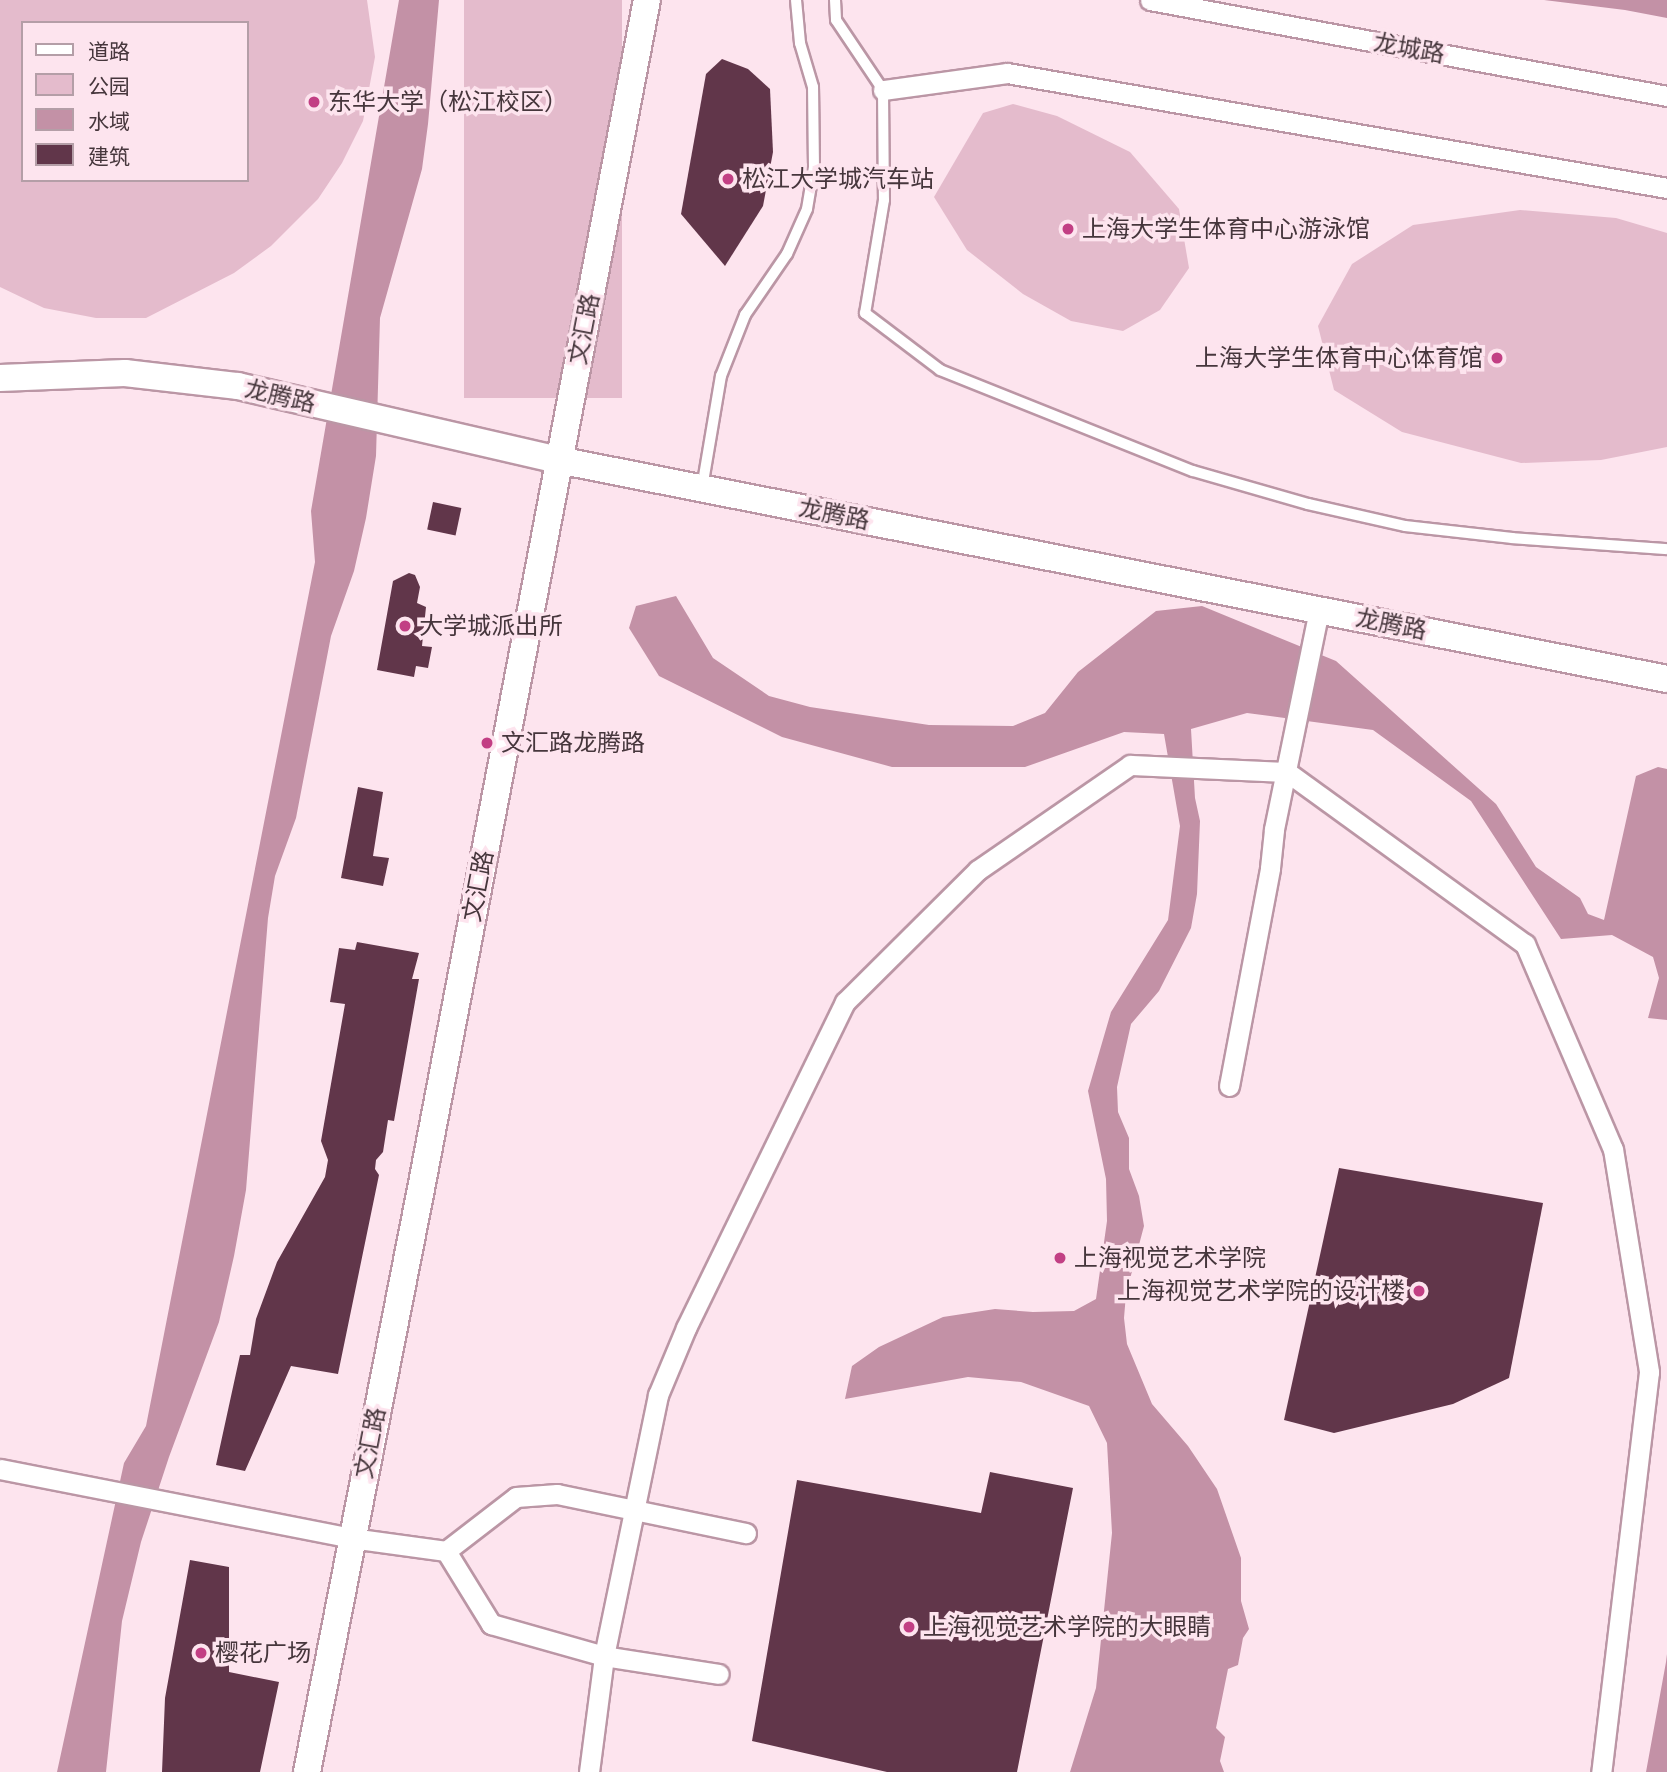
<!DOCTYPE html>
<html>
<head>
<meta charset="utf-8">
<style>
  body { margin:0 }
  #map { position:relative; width:1667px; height:1772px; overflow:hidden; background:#fde4ee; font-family:"IBM Plex Serif","Noto Sans SC",serif }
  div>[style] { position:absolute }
  .green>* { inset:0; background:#e4bbcc; transform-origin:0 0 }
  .water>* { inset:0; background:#c391a6 }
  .building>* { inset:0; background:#61364a; transform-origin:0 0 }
  .roads { filter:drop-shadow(2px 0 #bb96a5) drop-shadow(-2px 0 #bb96a5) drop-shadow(0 2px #bb96a5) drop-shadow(0 -2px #bb96a5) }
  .lane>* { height:10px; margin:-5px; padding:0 5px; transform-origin:5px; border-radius:5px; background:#fff }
  .street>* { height:19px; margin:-9.5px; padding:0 9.5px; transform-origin:9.5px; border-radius:9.5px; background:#fff }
  .secondary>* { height:26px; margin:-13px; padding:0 13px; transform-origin:13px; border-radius:13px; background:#fff }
  .dots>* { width:19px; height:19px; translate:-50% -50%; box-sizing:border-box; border:4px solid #fde4ee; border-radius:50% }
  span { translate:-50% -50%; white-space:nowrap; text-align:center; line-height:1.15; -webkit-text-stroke:7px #fde4ee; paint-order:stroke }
  .street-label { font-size:24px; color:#46363c }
  .poi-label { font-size:24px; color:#46363c }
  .left { translate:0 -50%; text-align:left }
  .right { translate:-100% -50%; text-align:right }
  .legend { position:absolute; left:21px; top:21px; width:228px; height:161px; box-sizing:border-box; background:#fde4ee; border:2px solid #b49ea7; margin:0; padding:9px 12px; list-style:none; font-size:21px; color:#46363c }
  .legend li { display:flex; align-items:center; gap:14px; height:35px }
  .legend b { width:35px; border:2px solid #b49ea7 }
</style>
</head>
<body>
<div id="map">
  <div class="green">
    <i style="clip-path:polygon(evenodd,0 0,367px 0,375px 57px,363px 121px,342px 163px,318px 199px,271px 246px,234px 273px,146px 318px,96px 318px,44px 308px,0 287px,0 0,23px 23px,247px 23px,247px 180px,23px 180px,23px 23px)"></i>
    <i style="left:464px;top:0;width:158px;height:398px"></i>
    <i style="clip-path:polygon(1013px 104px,1057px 116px,1130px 152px,1179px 209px,1189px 268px,1160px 310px,1123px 331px,1071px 321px,1023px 294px,967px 250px,934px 197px,983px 113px)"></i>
    <i style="clip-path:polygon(1520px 210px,1616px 218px,1667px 233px,1667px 447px,1601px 460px,1521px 463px,1402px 432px,1334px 390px,1318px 326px,1352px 264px,1413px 225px)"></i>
  </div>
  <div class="water">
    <i style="clip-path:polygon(399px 0,439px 0,428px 124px,422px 169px,380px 318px,376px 456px,366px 518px,354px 571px,331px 636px,296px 818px,275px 876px,268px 918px,246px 1190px,234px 1256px,219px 1322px,169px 1457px,141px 1542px,122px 1621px,106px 1772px,57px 1772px,124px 1463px,146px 1426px,315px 562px,311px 511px)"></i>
    <i style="clip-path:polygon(1544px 0,1667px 0,1667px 18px,1625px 10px)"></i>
    <i style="clip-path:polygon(676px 596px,713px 658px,769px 696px,810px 707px,929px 725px,1013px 726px,1045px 713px,1078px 672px,1156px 611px,1202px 606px,1336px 661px,1496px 804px,1536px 867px,1580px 898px,1588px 914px,1604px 920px,1636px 776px,1658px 767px,1667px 769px,1667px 1020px,1648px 1018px,1659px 978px,1653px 957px,1612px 935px,1561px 939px,1471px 801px,1373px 730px,1247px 713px,1191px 729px,1195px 798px,1200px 821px,1197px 894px,1191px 928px,1159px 991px,1131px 1024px,1117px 1087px,1118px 1112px,1129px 1138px,1129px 1169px,1139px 1196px,1144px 1226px,1126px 1294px,1124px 1318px,1127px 1344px,1152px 1404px,1188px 1446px,1217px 1489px,1241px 1558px,1241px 1601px,1249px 1629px,1243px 1638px,1238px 1665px,1228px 1669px,1216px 1728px,1225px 1737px,1220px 1761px,1224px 1772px,1070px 1772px,1096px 1688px,1112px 1533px,1107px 1443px,1089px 1406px,1021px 1382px,968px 1377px,845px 1399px,852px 1366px,879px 1347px,943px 1317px,995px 1309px,1033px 1312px,1074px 1311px,1096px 1299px,1107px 1221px,1106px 1179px,1088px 1091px,1111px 1012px,1168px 920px,1180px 826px,1164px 734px,1124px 732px,1025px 767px,892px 767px,782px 737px,659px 676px,629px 628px,636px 606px)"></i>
    <i style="clip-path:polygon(1667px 1654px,1667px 1772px,1646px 1772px,1666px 1662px)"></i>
  </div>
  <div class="building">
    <i style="clip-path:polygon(722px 59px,748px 69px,770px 89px,773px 152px,763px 206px,725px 266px,681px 214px,706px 74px)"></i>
    <i style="left:433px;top:502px;width:29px;height:28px;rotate:12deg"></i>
    <i style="clip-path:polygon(409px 573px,415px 575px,420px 587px,417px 603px,426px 607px,422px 646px,432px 647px,428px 668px,416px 666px,414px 677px,377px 670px,393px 581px)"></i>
    <i style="clip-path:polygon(358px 787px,383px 792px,373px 856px,389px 858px,383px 886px,341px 878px)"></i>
    <i style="clip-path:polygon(357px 942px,419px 953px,412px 979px,419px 979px,394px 1121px,388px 1120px,383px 1152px,376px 1160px,375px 1169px,379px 1175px,338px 1374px,291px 1366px,245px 1471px,216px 1465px,240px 1355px,250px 1355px,256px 1319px,277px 1262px,325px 1177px,328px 1160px,321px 1141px,345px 1004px,330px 1002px,339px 948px,355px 950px)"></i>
    <i style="clip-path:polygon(1339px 1168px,1543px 1203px,1509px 1378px,1453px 1404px,1334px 1433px,1284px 1420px)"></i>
    <i style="clip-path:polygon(990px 1472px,1073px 1488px,1017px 1772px,887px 1772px,752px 1741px,797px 1480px,981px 1513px)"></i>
    <i style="clip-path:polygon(190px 1560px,229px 1567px,229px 1672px,279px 1682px,260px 1772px,162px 1772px,165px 1698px)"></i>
  </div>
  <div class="roads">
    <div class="lane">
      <i style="left:835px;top:0;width:20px;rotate:87deg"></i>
      <i style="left:836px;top:20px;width:84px;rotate:56.1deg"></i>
      <i style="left:883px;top:90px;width:110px;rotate:89.5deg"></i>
      <i style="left:884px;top:200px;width:115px;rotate:99.5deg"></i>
      <i style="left:865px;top:313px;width:94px;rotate:37.2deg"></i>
      <i style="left:940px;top:370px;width:272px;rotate:21.8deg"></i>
      <i style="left:1193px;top:471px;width:120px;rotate:16deg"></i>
      <i style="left:1308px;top:504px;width:99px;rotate:12.8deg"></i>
      <i style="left:1405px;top:526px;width:108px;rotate:6.4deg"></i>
      <i style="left:1512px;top:538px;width:155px;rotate:4.1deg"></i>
      <i style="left:702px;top:488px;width:114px;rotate:-80.4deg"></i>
      <i style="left:721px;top:376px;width:66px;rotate:-68.5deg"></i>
      <i style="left:745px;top:315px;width:74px;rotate:-55.5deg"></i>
      <i style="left:787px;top:254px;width:49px;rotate:-66deg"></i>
      <i style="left:807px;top:209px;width:43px;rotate:-80.5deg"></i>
      <i style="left:814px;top:167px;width:80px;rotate:-90.7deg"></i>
      <i style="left:813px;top:87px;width:46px;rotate:-106.5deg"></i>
      <i style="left:800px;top:43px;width:43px;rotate:-95.3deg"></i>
    </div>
    <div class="street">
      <i style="left:1150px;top:0;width:526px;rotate:10.52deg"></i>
      <i style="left:883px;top:90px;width:125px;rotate:-7.8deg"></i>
      <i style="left:1007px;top:73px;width:670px;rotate:9.88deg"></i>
      <i style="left:1229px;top:1086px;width:222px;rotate:-79.3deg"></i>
      <i style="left:1270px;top:868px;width:39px;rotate:-84deg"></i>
      <i style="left:1274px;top:829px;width:224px;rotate:-78.4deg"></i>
      <i style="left:0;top:1469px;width:358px;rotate:11.1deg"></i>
      <i style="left:351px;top:1538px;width:96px;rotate:7.8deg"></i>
      <i style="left:446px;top:1551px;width:88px;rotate:-37.6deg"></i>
      <i style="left:516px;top:1497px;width:41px;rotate:-4.2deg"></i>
      <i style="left:557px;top:1494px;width:193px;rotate:11.7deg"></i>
      <i style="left:446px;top:1551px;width:86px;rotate:58.3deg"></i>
      <i style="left:491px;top:1624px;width:117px;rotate:15.8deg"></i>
      <i style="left:604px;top:1656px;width:116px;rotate:8.9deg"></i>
      <i style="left:589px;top:1772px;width:117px;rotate:-82.6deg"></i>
      <i style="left:604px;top:1656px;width:267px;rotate:-78.3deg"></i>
      <i style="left:658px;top:1395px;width:73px;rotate:-67.3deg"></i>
      <i style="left:686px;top:1328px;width:363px;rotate:-64deg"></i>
      <i style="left:845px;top:1002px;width:187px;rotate:-44.8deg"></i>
      <i style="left:978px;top:870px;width:185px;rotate:-34.6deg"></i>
      <i style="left:1130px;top:765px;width:157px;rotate:2.6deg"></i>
      <i style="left:1287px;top:772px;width:294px;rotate:35.9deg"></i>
      <i style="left:1525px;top:944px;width:223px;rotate:66.8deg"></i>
      <i style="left:1613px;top:1149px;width:226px;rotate:80.8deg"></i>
      <i style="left:1649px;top:1372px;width:403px;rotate:96.8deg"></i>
    </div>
    <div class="secondary">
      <i style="left:0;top:378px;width:125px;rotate:-2.3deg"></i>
      <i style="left:125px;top:373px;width:114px;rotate:6.6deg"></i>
      <i style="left:238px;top:386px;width:328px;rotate:13deg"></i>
      <i style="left:558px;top:460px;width:1130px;rotate:11.17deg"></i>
      <i style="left:307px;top:1772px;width:589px;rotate:-78.94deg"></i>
      <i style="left:420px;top:1194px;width:1215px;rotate:-79.24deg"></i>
    </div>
  </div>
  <div class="dots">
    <i style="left:314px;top:102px;background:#c23f84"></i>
    <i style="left:728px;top:179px;background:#c23f84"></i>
    <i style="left:1068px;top:229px;background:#c23f84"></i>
    <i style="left:1497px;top:358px;background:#c23f84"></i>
    <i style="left:405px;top:626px;background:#c23f84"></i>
    <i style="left:487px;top:743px;background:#c23f84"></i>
    <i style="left:1060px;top:1258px;background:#c23f84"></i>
    <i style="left:1419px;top:1291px;background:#c23f84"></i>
    <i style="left:909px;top:1627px;background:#c23f84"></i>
    <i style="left:201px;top:1653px;background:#c23f84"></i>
  </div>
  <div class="street-label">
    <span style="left:1409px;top:48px;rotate:10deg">龙城路</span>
    <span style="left:584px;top:329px;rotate:-79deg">文汇路</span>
    <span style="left:280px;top:396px;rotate:13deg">龙腾路</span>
    <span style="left:834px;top:514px;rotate:11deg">龙腾路</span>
    <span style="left:1391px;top:624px;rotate:11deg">龙腾路</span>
    <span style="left:478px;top:886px;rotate:-79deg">文汇路</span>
    <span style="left:370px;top:1443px;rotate:-79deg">文汇路</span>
  </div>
  <div class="poi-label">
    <span class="left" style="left:328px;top:102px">东华大学（松江校区）</span>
    <span class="left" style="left:742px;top:179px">松江大学城汽车站</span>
    <span class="left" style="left:1082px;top:229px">上海大学生体育中心游泳馆</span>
    <span class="right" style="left:1483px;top:358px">上海大学生体育中心体育馆</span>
    <span class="left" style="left:419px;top:626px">大学城派出所</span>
    <span class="left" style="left:501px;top:743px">文汇路龙腾路</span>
    <span class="left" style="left:1074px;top:1258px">上海视觉艺术学院</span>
    <span class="right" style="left:1405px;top:1291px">上海视觉艺术学院的设计楼</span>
    <span class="left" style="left:923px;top:1627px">上海视觉艺术学院的大眼睛</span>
    <span class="left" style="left:215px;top:1653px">樱花广场</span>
  </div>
  <ul class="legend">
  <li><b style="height:9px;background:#fff"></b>道路</li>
  <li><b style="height:19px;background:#e4bbcc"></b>公园</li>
  <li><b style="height:19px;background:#c391a6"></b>水域</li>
  <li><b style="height:19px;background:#61364a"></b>建筑</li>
  </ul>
</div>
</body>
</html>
